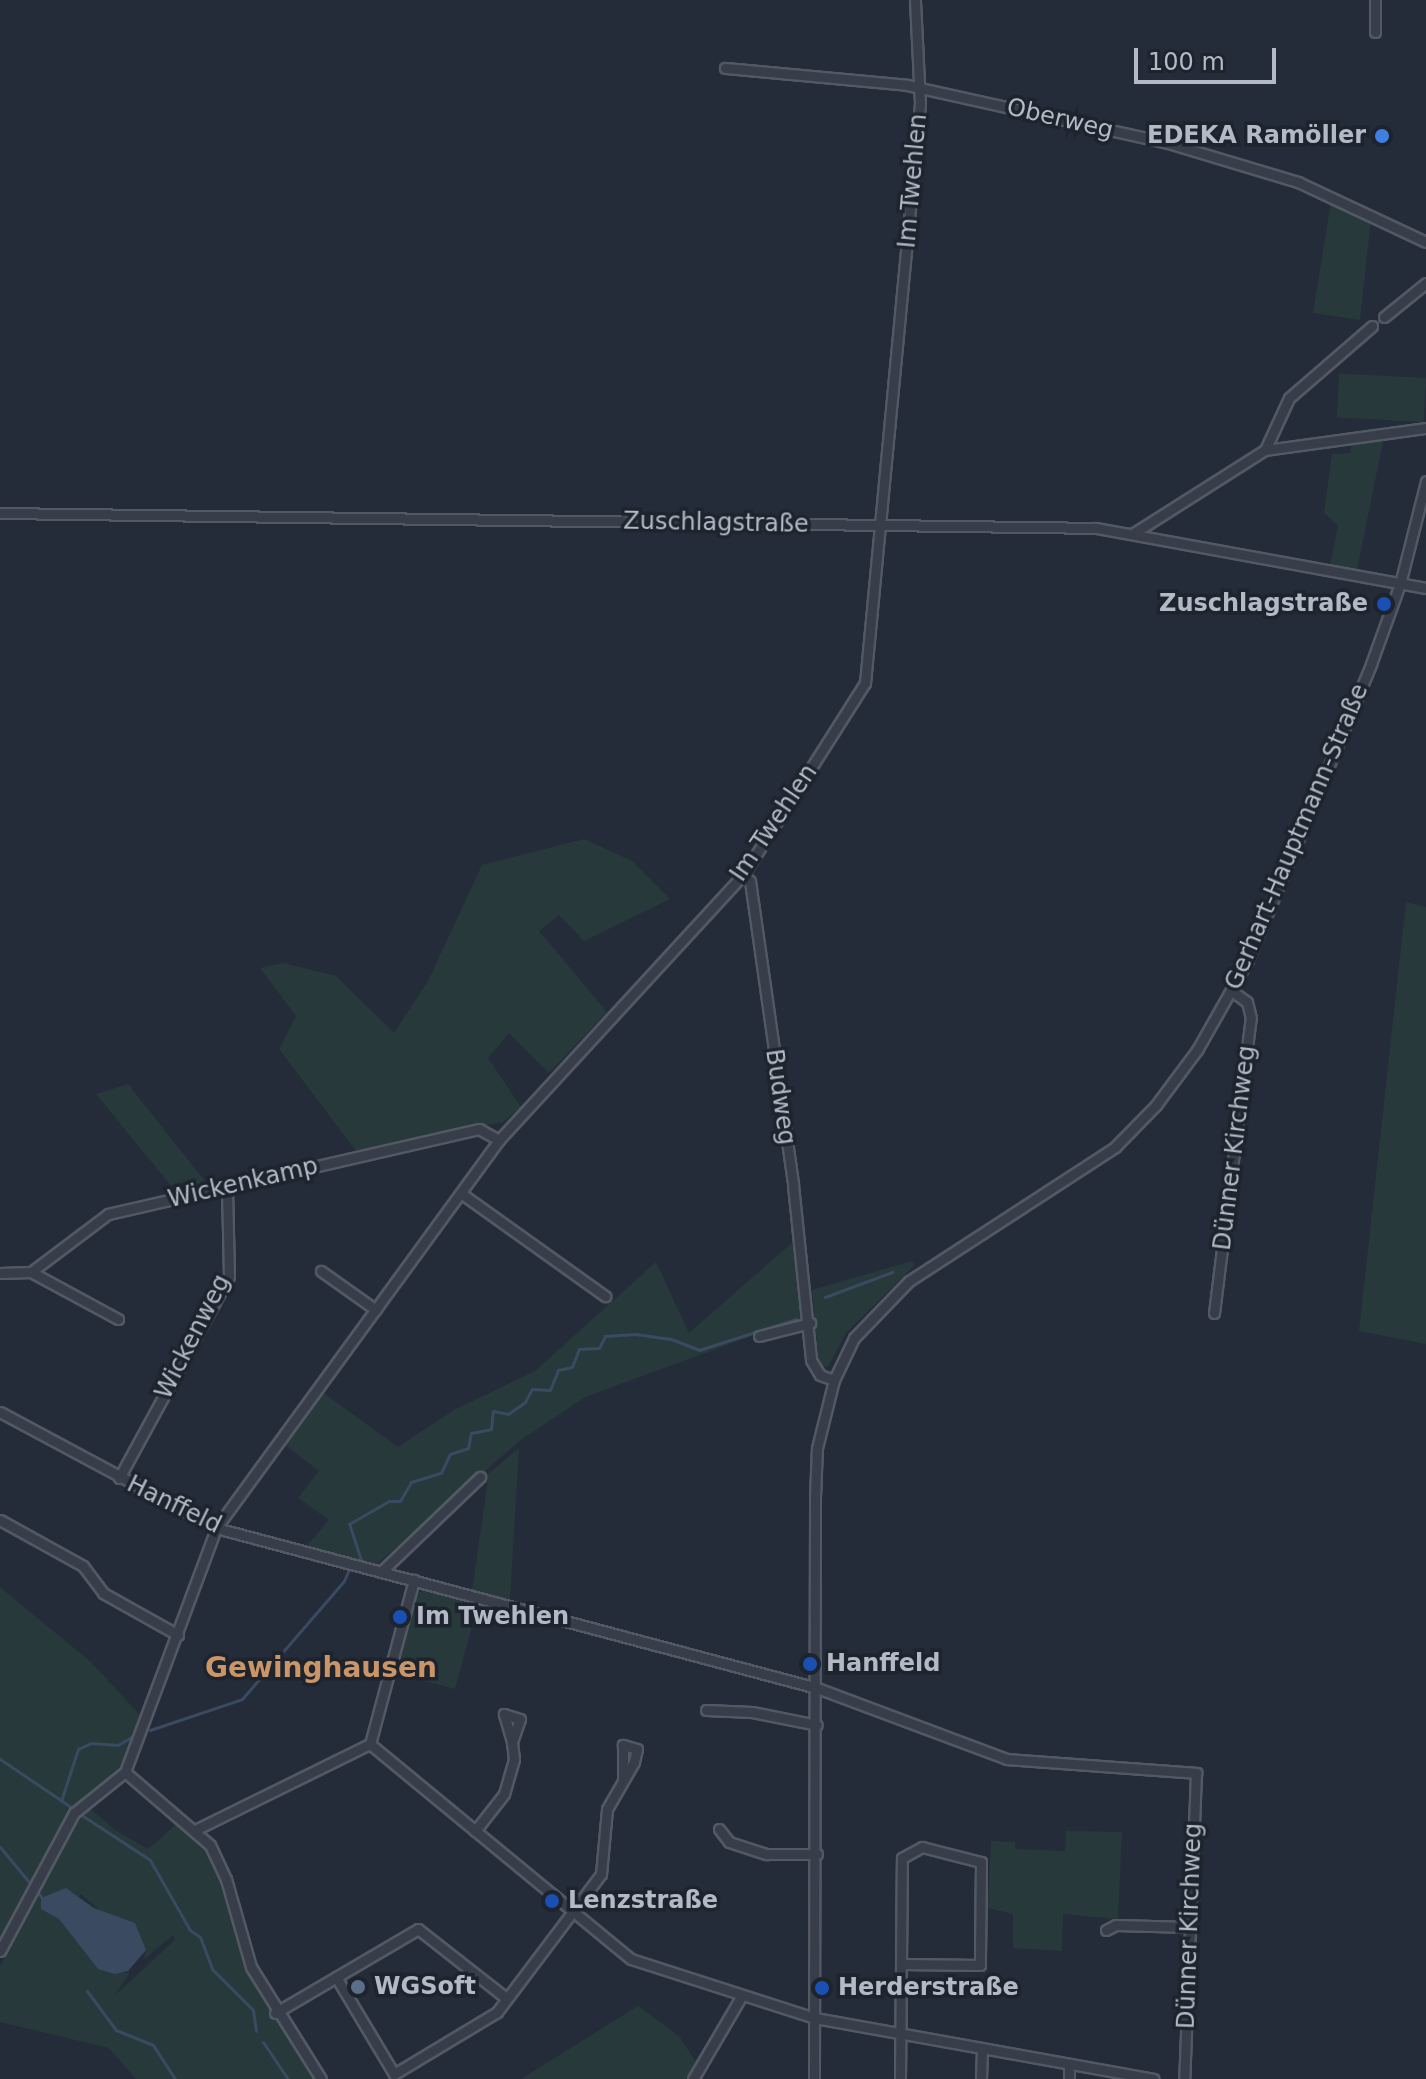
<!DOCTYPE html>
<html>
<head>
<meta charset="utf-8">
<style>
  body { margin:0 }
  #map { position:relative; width:1426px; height:2079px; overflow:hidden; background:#242c39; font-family:"DejaVu Sans",sans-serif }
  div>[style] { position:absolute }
  .green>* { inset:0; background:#27393b; transform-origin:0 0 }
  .water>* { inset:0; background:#3a4a61 }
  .stream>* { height:3px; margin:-1.5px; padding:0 1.5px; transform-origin:1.5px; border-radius:1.5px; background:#3a4a61 }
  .roads { filter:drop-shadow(2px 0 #535964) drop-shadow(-2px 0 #535964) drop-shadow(0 2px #535964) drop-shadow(0 -2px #535964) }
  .minor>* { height:9px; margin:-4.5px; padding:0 4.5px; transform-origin:4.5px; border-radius:4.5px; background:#383e49 }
  .dots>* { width:22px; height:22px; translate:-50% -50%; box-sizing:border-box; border:4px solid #1d242e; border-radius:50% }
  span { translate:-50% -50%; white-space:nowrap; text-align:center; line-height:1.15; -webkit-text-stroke:7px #1d242e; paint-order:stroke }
  .street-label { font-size:24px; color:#b3b9c5 }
  .poi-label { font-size:24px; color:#b3b9c5; font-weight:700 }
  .right { translate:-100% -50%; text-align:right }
  .left { translate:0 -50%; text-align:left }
  .quarter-label { font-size:28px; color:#cb9568; font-weight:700 }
  .scale { position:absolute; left:1134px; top:48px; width:142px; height:36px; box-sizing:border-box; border:4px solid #b3b9c5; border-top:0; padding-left:10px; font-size:24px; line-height:28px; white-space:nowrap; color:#b3b9c5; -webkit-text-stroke:6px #1d242e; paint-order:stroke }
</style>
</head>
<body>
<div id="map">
  <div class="green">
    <i style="clip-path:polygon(1331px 201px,1371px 219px,1360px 320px,1313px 313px)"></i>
    <i style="left:1426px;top:378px;width:44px;height:87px;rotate:93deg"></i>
    <i style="clip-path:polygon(1384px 437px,1357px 570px,1330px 565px,1338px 525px,1324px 513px,1332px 454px,1350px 453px,1352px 442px)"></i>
    <i style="clip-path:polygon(584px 839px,632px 861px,670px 899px,584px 941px,559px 915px,539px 931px,607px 1012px,549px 1073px,509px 1033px,488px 1058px,521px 1107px,503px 1122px,356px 1151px,279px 1049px,296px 1016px,260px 968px,283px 963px,336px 976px,394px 1033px,428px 981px,482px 865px)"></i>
    <i style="clip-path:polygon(1406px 902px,1426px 907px,1426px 1344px,1359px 1331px)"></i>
    <i style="clip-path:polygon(128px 1084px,208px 1185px,176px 1192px,96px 1094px)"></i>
    <i style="clip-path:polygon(794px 1241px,801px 1318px,585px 1397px,522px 1439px,377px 1564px,307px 1546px,329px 1520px,298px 1498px,319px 1471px,284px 1444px,322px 1392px,398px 1447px,454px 1410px,535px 1371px,656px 1262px,689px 1333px)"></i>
    <i style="clip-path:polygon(912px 1261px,915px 1265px,846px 1333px,828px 1367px,819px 1364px,812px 1290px)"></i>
    <i style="clip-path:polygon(519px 1448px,510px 1600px,472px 1590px,488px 1480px,483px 1478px)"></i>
    <i style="clip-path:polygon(0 1587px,92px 1663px,140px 1715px,122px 1766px,70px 1809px,0 1938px)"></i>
    <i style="clip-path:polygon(425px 1590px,479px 1601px,455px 1689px,396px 1673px,418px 1593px)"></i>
    <i style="clip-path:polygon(evenodd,87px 1806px,115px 1830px,148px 1849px,180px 1821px,198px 1836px,222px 1879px,246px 1972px,314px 2079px,136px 2079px,109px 2048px,0 2022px,0 1966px,87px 1806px,81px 1894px,146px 1950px,144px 1959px,173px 1935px,175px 1940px,114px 1996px,130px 1973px,98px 1969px,59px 1918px,81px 1894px)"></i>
    <i style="clip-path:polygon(1066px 1831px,1122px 1832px,1118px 1919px,1063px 1914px,1062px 1951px,1013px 1948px,1013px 1914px,988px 1908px,991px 1841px,1015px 1842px,1015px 1849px,1065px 1851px)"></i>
    <i style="clip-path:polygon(638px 2006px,679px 2036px,696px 2062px,686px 2079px,521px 2079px)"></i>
  </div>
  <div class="water">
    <i style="clip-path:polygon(66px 1888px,94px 1908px,135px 1923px,146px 1950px,128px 1971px,115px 1974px,98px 1969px,59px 1919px,41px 1909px,41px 1898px)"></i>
  </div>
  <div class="stream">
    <i style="left:825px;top:1297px;width:72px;rotate:-20.5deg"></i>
    <i style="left:361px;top:1560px;width:38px;rotate:-108deg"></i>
    <i style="left:349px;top:1524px;width:46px;rotate:-29.9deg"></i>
    <i style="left:389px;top:1501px;width:11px"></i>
    <i style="left:400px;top:1501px;width:22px;rotate:-60deg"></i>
    <i style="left:411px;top:1482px;width:31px;rotate:-17deg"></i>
    <i style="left:441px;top:1473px;width:21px;rotate:-65deg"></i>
    <i style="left:450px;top:1454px;width:19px;rotate:-18deg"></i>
    <i style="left:468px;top:1448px;width:15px;rotate:-79deg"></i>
    <i style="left:471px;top:1433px;width:20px;rotate:-11deg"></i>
    <i style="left:491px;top:1429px;width:18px;rotate:-84deg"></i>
    <i style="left:493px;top:1411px;width:15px;rotate:11deg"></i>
    <i style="left:508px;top:1414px;width:21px;rotate:-35deg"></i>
    <i style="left:525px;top:1402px;width:15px;rotate:-62deg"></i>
    <i style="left:532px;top:1389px;width:18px;rotate:3deg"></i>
    <i style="left:550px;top:1390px;width:22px;rotate:-68deg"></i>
    <i style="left:558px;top:1370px;width:14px;rotate:-12deg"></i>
    <i style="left:572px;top:1367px;width:19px;rotate:-69deg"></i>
    <i style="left:579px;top:1349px;width:20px;rotate:-3deg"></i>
    <i style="left:599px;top:1348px;width:13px;rotate:-63deg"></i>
    <i style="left:605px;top:1336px;width:30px;rotate:-4deg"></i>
    <i style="left:635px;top:1334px;width:36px;rotate:8deg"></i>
    <i style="left:671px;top:1339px;width:30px;rotate:21deg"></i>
    <i style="left:699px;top:1350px;width:102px;rotate:-17.7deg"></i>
    <i style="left:150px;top:1730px;width:97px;rotate:-18.6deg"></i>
    <i style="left:242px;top:1699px;width:156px;rotate:-49.2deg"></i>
    <i style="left:344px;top:1581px;width:15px;rotate:-67deg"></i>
    <i style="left:0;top:1759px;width:86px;rotate:34.1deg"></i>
    <i style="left:61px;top:1801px;width:55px;rotate:-71.9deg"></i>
    <i style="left:78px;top:1749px;width:14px;rotate:-25deg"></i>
    <i style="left:91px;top:1743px;width:27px;rotate:4deg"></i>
    <i style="left:118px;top:1745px;width:17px;rotate:-31deg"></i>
    <i style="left:80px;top:1814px;width:84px;rotate:33.3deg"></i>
    <i style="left:150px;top:1860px;width:81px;rotate:60.3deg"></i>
    <i style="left:190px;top:1930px;width:12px;rotate:35deg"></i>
    <i style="left:200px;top:1937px;width:34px;rotate:69deg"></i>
    <i style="left:212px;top:1969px;width:58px;rotate:45deg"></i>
    <i style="left:253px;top:2010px;width:21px;rotate:82deg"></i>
    <i style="left:0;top:1847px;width:67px;rotate:50.4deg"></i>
    <i style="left:87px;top:1991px;width:49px;rotate:53.4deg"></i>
    <i style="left:116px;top:2030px;width:40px;rotate:22deg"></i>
    <i style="left:153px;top:2045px;width:40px;rotate:57.1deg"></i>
    <i style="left:263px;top:2042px;width:45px;rotate:56deg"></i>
  </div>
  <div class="roads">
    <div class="minor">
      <i style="left:1375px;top:0;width:32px;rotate:90deg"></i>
      <i style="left:725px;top:68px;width:183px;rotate:5.3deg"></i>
      <i style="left:907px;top:85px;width:267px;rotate:12.5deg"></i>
      <i style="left:1168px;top:143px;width:136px;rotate:16.7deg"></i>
      <i style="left:1298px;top:182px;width:141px;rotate:25.1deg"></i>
      <i style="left:1384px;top:317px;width:54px;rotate:-39deg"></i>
      <i style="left:1265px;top:450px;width:57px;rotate:-65.2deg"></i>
      <i style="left:1289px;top:398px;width:110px;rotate:-40.9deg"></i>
      <i style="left:0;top:513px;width:1096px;rotate:0.78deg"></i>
      <i style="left:1096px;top:528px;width:335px;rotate:10.3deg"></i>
      <i style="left:1134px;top:533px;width:155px;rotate:-32.4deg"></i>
      <i style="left:1265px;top:450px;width:162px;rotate:-7.8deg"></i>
      <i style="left:743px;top:875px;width:9px;rotate:41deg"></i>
      <i style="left:750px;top:881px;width:307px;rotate:81.9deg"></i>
      <i style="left:793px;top:1185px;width:176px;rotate:84.1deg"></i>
      <i style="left:811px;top:1360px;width:17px;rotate:59deg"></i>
      <i style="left:820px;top:1375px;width:15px;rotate:20deg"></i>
      <i style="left:462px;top:1194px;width:176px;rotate:35.5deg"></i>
      <i style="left:321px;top:1271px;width:67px;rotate:35.3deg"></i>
      <i style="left:31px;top:1272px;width:99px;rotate:28.4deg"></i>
      <i style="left:0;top:1273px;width:31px;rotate:-2deg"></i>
      <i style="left:31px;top:1272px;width:96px;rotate:-37deg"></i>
      <i style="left:108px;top:1214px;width:381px;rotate:-12.9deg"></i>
      <i style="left:479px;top:1129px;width:23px;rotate:29deg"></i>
      <i style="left:1214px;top:1313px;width:297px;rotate:-82.9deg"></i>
      <i style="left:1251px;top:1018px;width:16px;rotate:-104deg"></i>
      <i style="left:1247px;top:1002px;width:19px;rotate:-144deg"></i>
      <i style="left:759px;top:1336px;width:53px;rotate:-14.3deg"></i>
      <i style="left:0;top:1412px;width:245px;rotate:28.2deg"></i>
      <i style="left:216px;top:1528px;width:622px;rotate:14.91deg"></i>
      <i style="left:817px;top:1688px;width:203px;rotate:20.5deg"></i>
      <i style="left:1007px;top:1759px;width:190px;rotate:4.2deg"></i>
      <i style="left:1196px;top:1773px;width:306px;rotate:92.2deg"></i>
      <i style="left:119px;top:1478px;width:230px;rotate:-61.4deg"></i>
      <i style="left:229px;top:1276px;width:90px;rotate:-91.3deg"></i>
      <i style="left:0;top:1520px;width:95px;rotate:29deg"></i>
      <i style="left:83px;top:1566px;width:34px;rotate:53deg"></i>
      <i style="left:103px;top:1593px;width:86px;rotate:29.2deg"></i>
      <i style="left:382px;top:1571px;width:136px;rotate:-43.8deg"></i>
      <i style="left:706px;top:1710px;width:46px;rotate:2.5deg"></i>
      <i style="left:752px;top:1712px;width:66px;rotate:11.3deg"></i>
      <i style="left:370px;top:1744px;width:338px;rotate:39.5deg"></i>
      <i style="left:631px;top:1959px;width:193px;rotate:17.8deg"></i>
      <i style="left:815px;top:2018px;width:344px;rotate:10.2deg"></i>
      <i style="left:125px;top:1772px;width:112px;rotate:40.7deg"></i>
      <i style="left:210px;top:1845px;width:38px;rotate:65deg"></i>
      <i style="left:226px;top:1879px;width:91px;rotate:74.1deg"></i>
      <i style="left:251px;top:1967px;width:132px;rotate:58deg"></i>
      <i style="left:197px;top:1829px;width:193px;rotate:-26.2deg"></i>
      <i style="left:370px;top:1744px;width:170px;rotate:-75deg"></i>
      <i style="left:719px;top:1829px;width:16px;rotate:52deg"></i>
      <i style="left:729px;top:1842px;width:40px;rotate:18deg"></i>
      <i style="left:767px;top:1854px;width:50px"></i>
      <i style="left:475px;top:1831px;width:47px;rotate:-51.9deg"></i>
      <i style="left:504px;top:1794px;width:36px;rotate:-74deg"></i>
      <i style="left:514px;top:1759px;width:17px;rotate:-97deg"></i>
      <i style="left:512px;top:1742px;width:24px;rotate:-71deg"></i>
      <i style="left:520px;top:1719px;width:17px;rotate:-163deg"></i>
      <i style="left:504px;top:1714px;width:29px;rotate:74deg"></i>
      <i style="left:1106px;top:1930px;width:11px;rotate:-27deg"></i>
      <i style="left:1116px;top:1925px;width:74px;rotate:1.5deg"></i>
      <i style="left:0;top:1951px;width:157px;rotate:-61.8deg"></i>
      <i style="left:74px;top:1813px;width:65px;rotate:-38.8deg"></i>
      <i style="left:125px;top:1772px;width:260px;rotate:-69.5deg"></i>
      <i style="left:216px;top:1528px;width:480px;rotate:-53.9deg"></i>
      <i style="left:499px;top:1140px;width:360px;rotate:-47.4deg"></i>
      <i style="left:743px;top:875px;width:227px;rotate:-57.6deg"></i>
      <i style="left:865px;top:683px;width:583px;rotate:-84.58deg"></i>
      <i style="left:920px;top:103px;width:103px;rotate:-92.8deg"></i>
      <i style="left:336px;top:1977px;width:113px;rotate:59.1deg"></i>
      <i style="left:394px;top:2074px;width:120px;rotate:-31deg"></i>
      <i style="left:497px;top:2012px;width:173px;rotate:-53deg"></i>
      <i style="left:601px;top:1874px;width:65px;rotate:-84.7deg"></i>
      <i style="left:607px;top:1809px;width:54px;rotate:-60.1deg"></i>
      <i style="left:634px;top:1762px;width:13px;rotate:-77deg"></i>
      <i style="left:637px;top:1749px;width:15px;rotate:-164deg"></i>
      <i style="left:623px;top:1745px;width:35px;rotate:90deg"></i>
      <i style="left:275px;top:2013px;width:166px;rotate:-30.4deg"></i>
      <i style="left:418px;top:1929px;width:112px;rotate:38.1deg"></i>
      <i style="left:693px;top:2079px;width:97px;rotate:-59.7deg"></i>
      <i style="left:814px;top:2079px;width:582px;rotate:-89.9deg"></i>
      <i style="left:815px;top:1497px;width:49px;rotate:-87.7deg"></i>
      <i style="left:817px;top:1448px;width:70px;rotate:-76deg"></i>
      <i style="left:834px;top:1380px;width:47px;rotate:-64.5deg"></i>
      <i style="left:854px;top:1338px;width:79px;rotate:-46deg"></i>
      <i style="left:909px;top:1281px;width:246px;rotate:-33deg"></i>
      <i style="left:1115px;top:1147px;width:59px;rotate:-45.7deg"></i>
      <i style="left:1156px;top:1105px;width:69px;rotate:-53.3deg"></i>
      <i style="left:1197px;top:1050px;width:103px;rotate:-60.5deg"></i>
      <i style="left:1248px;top:960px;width:321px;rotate:-67.4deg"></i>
      <i style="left:1371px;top:664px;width:85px;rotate:-70.1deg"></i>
      <i style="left:1400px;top:584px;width:106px;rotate:-75.8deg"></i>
      <i style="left:900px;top:2079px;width:221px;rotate:-89.5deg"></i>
      <i style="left:902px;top:1858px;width:23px;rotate:-29deg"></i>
      <i style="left:922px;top:1847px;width:61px;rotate:14.3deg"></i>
      <i style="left:981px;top:1862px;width:103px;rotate:90.6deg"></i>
      <i style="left:980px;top:1965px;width:77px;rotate:-179.3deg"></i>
      <i style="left:981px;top:2079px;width:31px;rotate:-88deg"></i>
      <i style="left:1069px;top:2079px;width:15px;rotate:-90deg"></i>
    </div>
  </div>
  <div class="dots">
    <i style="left:1382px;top:136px;background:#3f7fe0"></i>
    <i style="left:1384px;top:604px;background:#1a4fb4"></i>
    <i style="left:400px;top:1617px;background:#1a4fb4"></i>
    <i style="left:810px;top:1664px;background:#1a4fb4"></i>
    <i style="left:552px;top:1901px;background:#1a4fb4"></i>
    <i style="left:358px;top:1987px;background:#5c6f8a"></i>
    <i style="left:822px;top:1988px;background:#1a4fb4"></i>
  </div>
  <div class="street-label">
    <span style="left:1060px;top:119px;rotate:13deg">Oberweg</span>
    <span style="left:913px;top:181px;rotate:-85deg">Im Twehlen</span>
    <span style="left:716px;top:523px;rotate:1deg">Zuschlagstraße</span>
    <span style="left:774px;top:823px;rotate:-56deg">Im Twehlen</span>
    <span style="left:1297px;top:837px;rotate:-67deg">Gerhart-Hauptmann-Straße</span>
    <span style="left:780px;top:1097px;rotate:82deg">Budweg</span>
    <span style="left:1235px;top:1148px;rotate:-83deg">Dünner Kirchweg</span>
    <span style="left:243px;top:1183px;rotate:-13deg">Wickenkamp</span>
    <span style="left:193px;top:1337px;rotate:-63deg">Wickenweg</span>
    <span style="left:174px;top:1505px;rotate:26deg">Hanffeld</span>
    <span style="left:1190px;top:1926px;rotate:-88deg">Dünner Kirchweg</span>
  </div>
  <div class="poi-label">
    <span class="right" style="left:1366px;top:136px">EDEKA Ramöller</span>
    <span class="right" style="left:1368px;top:604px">Zuschlagstraße</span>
    <span class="left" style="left:416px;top:1617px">Im Twehlen</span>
    <span class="left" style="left:826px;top:1664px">Hanffeld</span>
    <span class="left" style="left:568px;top:1901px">Lenzstraße</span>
    <span class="left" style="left:374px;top:1987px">WGSoft</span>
    <span class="left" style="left:838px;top:1988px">Herderstraße</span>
  </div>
  <div class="quarter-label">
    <span style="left:321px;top:1668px">Gewinghausen</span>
  </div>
  <div class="scale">100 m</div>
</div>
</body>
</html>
